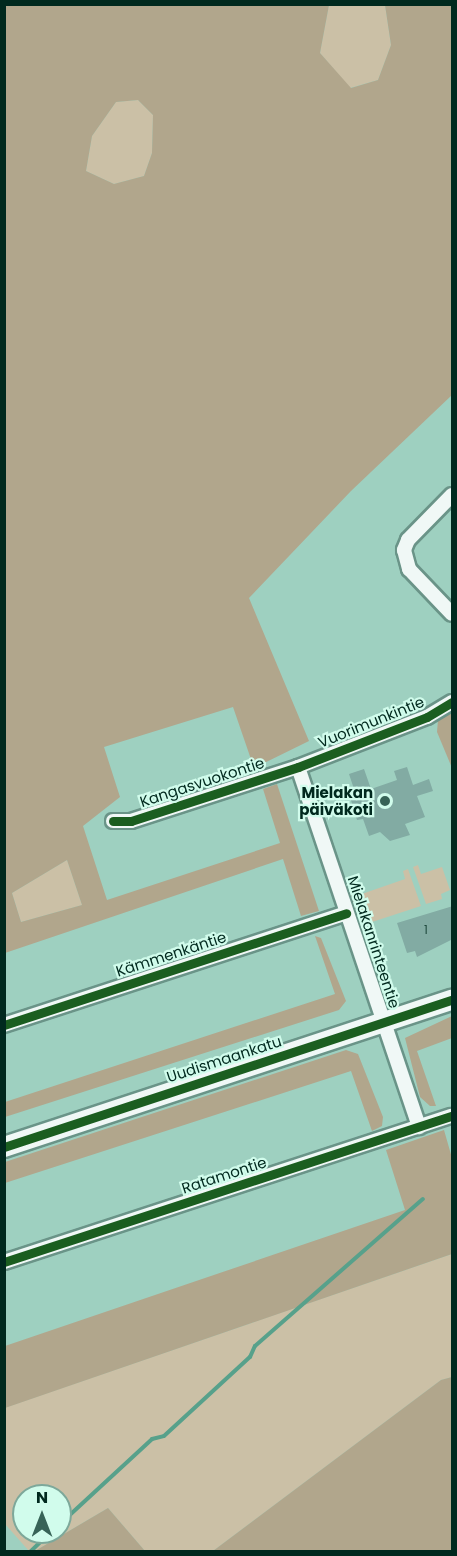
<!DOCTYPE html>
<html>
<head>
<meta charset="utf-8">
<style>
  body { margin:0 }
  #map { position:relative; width:457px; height:1556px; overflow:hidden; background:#9ed0c0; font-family:Poppins,sans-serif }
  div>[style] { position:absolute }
  .green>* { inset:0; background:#cbc0a6 }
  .forest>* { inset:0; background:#b1a68c }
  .stream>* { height:4px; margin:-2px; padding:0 2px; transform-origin:2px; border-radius:2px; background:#57a18b }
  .building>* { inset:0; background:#82aba3 }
  .roads { filter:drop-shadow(2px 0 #6a9488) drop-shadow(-2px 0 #6a9488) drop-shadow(0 2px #6a9488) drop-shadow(0 -2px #6a9488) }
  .street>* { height:14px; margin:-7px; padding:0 7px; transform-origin:7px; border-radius:7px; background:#f0f8f6 }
  .secondary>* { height:20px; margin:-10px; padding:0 10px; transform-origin:10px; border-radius:10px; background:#f0f8f6 }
  .cycleway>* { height:9px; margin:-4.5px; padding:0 4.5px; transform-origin:4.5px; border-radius:4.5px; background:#1b5e20 }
  .dots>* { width:16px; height:16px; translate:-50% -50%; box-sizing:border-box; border:3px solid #d1fcec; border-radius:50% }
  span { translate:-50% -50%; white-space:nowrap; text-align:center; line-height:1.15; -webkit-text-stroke:4.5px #d1fcec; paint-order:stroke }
  .number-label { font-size:12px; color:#204a3f }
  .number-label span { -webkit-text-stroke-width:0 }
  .street-label { font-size:15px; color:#00291e }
  .poi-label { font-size:15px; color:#00291e; font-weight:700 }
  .right { translate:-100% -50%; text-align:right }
  .frame { position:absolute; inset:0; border:6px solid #00291e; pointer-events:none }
  .north { position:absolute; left:12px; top:1484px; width:60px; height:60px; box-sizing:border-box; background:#d1fcec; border:2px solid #7da89a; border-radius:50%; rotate:0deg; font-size:16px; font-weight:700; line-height:24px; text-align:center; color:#00291e }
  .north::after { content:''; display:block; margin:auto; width:21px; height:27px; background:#376357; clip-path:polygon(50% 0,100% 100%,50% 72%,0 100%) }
</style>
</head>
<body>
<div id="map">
  <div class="green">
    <i style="clip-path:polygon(329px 5px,385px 5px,391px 45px,378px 80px,350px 88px,320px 53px)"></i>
    <i style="clip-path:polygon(138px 100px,153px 115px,152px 153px,144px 176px,114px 184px,86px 171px,92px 136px,116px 102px)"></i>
    <i style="clip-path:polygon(67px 860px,82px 905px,21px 922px,12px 893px)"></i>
    <i style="clip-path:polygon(418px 865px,421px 874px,442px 867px,450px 890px,441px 894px,442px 899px,426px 904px,413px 867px)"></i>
    <i style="clip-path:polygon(408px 869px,421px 906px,369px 923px,358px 918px,349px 894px,353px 888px,356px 896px,405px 879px,403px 871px)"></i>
    <i style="clip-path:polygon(evenodd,452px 1254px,452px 1377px,441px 1380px,213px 1551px,145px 1551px,108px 1508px,35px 1551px,29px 1551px,5px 1524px,4px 1408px,452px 1254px,24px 1496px,60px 1496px,60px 1532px,24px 1532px,24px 1496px)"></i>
  </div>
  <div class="forest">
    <i style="clip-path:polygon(evenodd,4px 5px,329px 5px,320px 53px,351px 88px,378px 80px,391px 45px,385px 5px,452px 5px,452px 395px,351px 491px,249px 598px,309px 741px,254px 768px,233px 707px,104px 747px,120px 797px,83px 826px,107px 900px,280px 843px,263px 789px,277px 784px,319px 911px,301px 916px,283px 859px,5px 953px,4px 5px,138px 100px,153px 115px,152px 153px,144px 176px,114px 184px,86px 171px,92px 136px,116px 102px,138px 100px,4px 5px,67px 860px,82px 905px,21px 922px,12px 893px,67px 860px)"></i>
    <i style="clip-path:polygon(452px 710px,452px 768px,437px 732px,438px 720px)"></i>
    <i style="clip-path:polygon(315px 936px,321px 938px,346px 1001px,339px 1010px,5px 1117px,5px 1102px,335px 994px)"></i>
    <i style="clip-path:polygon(452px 1016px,452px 1038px,417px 1051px,436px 1106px,430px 1106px,420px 1097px,405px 1038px)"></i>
    <i style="clip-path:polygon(346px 1050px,358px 1054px,383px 1117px,382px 1126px,372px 1131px,351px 1071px,5px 1183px,5px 1162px)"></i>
    <i style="clip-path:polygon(444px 1130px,452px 1158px,452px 1254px,5px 1408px,5px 1346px,405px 1210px,386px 1150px)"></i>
    <i style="clip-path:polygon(452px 1377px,452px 1551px,213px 1551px,441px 1380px)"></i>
    <i style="clip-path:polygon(108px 1508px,145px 1551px,35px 1551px)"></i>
  </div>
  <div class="stream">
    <i style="left:60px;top:1524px;width:125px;rotate:-42.7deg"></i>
    <i style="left:152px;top:1439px;width:12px;rotate:-14deg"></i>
    <i style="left:164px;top:1436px;width:117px;rotate:-42.6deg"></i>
    <i style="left:250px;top:1357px;width:12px;rotate:-66deg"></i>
    <i style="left:255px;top:1346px;width:223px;rotate:-41.2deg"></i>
    <i style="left:30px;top:1552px;width:29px;rotate:-44deg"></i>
  </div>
  <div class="building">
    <i style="clip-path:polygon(407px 767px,413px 785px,429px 779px,433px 791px,417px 796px,425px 817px,405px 824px,410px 835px,390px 841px,380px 832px,369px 836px,363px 819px,357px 820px,350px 797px,356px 795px,349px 774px,364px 769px,371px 789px,397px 780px,394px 771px)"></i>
    <i style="clip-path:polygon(453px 906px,453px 939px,417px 957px,415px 951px,407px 953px,397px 923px)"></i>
  </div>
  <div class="roads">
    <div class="street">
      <i style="left:452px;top:495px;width:63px;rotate:134.4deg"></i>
      <i style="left:408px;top:540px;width:11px;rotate:112deg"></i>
      <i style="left:404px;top:550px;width:20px;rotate:75deg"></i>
      <i style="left:409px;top:569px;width:62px;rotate:46.3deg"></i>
      <i style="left:298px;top:767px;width:380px;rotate:71.4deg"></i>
      <i style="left:113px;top:821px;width:18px"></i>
      <i style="left:131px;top:821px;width:176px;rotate:-17.9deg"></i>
      <i style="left:298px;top:767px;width:138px;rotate:-21.2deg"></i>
      <i style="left:427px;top:717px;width:29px;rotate:-31deg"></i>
      <i style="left:4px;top:1025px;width:360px;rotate:-18.1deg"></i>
      <i style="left:4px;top:1262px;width:471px;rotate:-18.1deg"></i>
    </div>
    <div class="secondary">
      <i style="left:4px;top:1147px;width:472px;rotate:-18.2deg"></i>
    </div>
  </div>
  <div class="cycleway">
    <i style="left:113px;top:821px;width:18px"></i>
    <i style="left:131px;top:821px;width:176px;rotate:-17.9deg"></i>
    <i style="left:298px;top:767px;width:138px;rotate:-21.2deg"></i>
    <i style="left:427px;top:717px;width:29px;rotate:-31deg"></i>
    <i style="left:4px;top:1025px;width:360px;rotate:-18.1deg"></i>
    <i style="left:4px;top:1147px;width:472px;rotate:-18.2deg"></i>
    <i style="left:4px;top:1262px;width:471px;rotate:-18.1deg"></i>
  </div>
  <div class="dots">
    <i style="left:385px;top:801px;background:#376357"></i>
  </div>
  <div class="number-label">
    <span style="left:426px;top:930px">1</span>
  </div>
  <div class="street-label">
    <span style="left:371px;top:722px;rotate:-22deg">Vuorimunkintie</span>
    <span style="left:202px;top:782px;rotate:-18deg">Kangasvuokontie</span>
    <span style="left:374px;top:942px;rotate:72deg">Mielakanrinteentie</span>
    <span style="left:171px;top:954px;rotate:-18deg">Kämmenkäntie</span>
    <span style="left:224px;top:1059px;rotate:-18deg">Uudismaankatu</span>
    <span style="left:224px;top:1175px;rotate:-18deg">Ratamontie</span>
  </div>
  <div class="poi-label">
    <span class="right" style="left:373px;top:801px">Mielakan<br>päiväkoti</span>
  </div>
  <div class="frame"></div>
  <div class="north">N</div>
</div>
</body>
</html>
